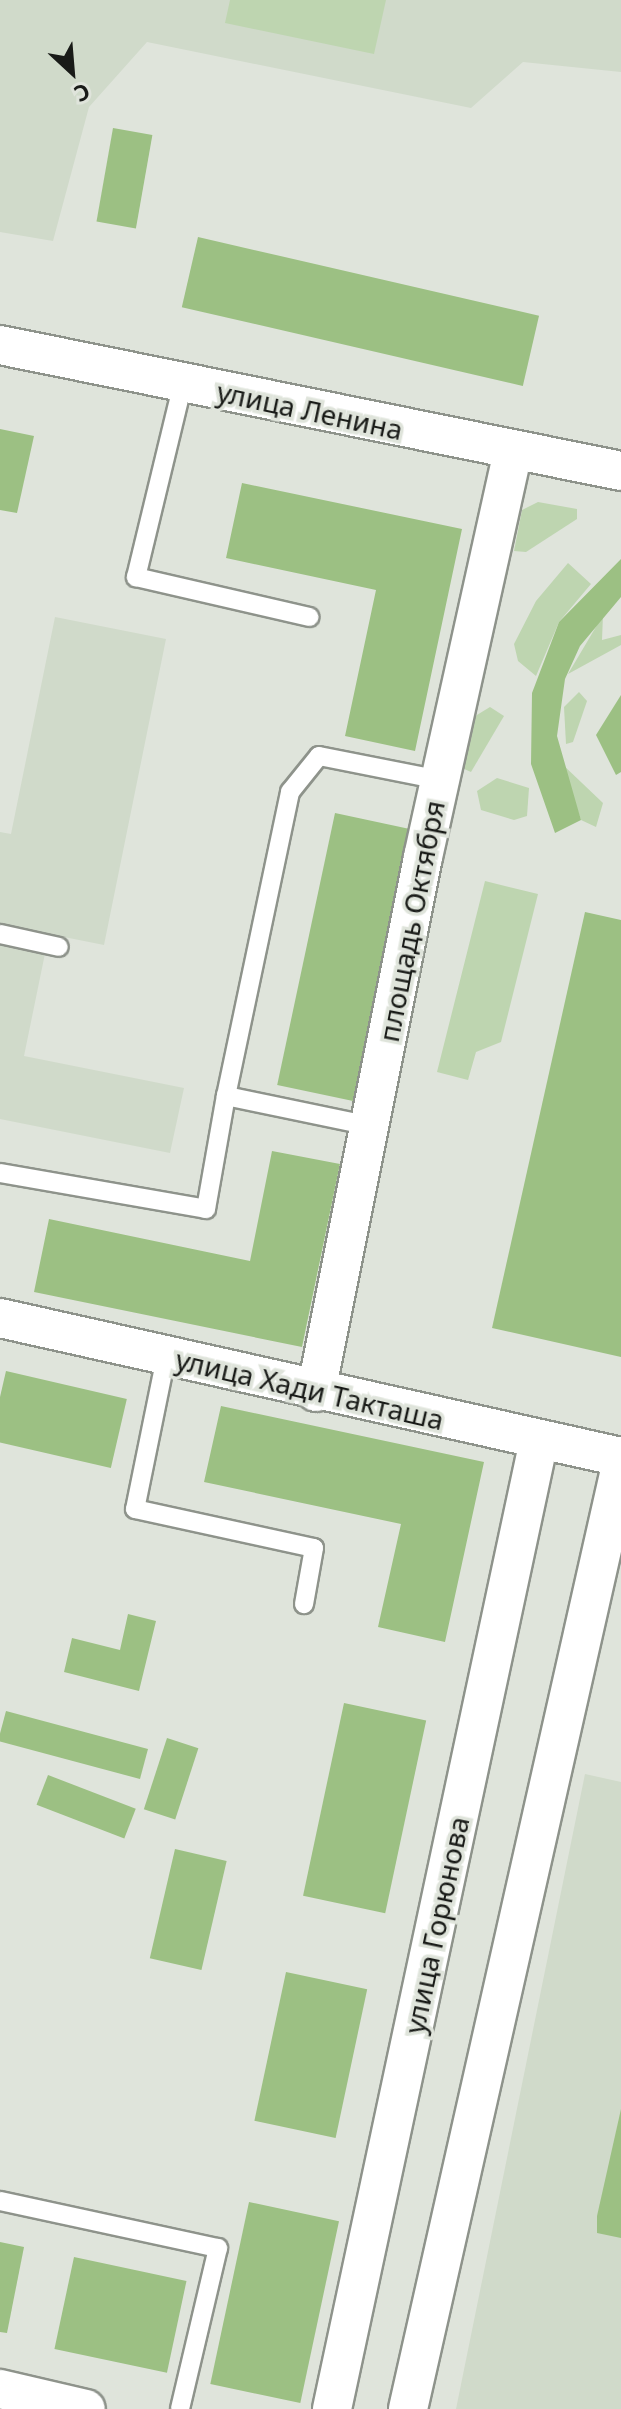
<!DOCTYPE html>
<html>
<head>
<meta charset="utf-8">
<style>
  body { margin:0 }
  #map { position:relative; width:621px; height:2409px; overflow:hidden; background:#dfe4db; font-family:"Noto Sans",sans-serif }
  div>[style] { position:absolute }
  .built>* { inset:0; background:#d0daca }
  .green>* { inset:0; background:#bed5b0 }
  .building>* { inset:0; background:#9cc083; transform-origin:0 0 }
  .roads { filter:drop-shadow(2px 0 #8e938b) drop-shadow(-2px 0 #8e938b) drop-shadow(0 2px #8e938b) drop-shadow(0 -2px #8e938b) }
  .service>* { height:18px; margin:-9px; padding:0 9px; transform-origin:9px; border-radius:9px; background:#fff }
  .minor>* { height:38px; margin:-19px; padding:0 19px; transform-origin:19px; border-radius:19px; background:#fff }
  span { translate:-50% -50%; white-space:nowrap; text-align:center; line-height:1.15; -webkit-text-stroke:7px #dfe4db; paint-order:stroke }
  .street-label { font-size:28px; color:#191b18 }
  .north { position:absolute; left:32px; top:32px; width:80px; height:80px; -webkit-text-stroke:6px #dfe4db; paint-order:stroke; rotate:154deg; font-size:22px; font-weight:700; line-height:32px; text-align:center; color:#191b18 }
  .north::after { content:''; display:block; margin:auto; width:28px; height:36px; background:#191b18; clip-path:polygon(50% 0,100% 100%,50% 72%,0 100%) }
</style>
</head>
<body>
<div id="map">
  <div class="built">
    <i style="clip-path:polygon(0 0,621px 0,621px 72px,523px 62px,471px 108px,147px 42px,89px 107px,53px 241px,0 232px)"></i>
    <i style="clip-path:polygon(55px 617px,166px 639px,104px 945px,49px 934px,24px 1056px,184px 1088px,170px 1153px,0 1119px,0 832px,11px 834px)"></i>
    <i style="clip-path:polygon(585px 1774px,621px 1782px,621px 2409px,456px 2409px)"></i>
  </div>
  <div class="green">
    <i style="clip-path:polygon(230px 0,386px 0,374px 54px,225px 23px)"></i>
    <i style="clip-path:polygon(538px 502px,577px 509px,577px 519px,526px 552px,514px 551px,522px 510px)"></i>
    <i style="clip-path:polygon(568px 563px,591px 584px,559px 622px,536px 676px,518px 661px,514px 644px,536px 601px)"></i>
    <i style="clip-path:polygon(603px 615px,602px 640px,621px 635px,621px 645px,568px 674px)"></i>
    <i style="clip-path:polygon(579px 692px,587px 701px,573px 742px,566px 744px,564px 707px)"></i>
    <i style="clip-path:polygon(490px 707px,504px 716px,471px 772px,462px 768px,472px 718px)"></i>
    <i style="clip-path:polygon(561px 763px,603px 803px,596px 827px,581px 820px)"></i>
    <i style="clip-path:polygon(497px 778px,529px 788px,527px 816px,514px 820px,481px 810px,477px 791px)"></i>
    <i style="clip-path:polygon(485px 881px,538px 894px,501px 1042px,476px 1052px,468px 1080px,437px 1072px)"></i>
  </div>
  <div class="building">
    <i style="left:113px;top:128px;width:40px;height:95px;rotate:10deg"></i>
    <i style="left:198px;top:237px;width:350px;height:72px;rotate:13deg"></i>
    <i style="clip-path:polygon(0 429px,34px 436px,17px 513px,0 510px)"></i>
    <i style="clip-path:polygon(242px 483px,462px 529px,415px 751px,345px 736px,376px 590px,226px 558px)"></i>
    <i style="clip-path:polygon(621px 559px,621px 597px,580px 646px,565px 679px,557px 736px,581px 820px,555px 833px,531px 764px,532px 693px,559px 622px)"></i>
    <i style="clip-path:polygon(621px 695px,621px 772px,616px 775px,596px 735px)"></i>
    <i style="left:335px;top:813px;width:80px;height:278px;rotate:12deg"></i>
    <i style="clip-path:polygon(585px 912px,621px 920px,621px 1357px,492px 1328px)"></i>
    <i style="clip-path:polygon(272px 1151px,340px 1164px,302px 1347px,34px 1292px,49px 1219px,250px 1261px)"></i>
    <i style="left:6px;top:1371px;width:124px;height:71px;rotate:13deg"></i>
    <i style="clip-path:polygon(221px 1406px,484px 1462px,445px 1642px,378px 1627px,401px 1524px,204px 1482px)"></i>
    <i style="clip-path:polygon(128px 1614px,156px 1621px,139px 1691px,64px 1672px,72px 1638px,120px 1650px)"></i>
    <i style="left:344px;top:1703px;width:84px;height:197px;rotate:12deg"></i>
    <i style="left:6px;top:1711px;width:147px;height:31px;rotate:15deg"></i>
    <i style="left:167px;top:1738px;width:33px;height:75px;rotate:18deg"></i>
    <i style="left:48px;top:1775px;width:94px;height:32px;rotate:21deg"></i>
    <i style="left:175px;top:1849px;width:53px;height:112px;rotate:13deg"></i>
    <i style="left:286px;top:1972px;width:83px;height:152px;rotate:12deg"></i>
    <i style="clip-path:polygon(621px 2109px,621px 2238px,597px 2233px,597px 2216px)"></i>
    <i style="left:249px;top:2202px;width:92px;height:186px;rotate:12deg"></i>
    <i style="clip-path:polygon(0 2242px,24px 2247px,7px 2333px,0 2332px)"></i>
    <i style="left:74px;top:2257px;width:115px;height:94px;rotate:12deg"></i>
  </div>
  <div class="roads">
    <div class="service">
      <i style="left:183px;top:383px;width:200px;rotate:103.6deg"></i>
      <i style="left:136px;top:577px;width:178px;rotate:13deg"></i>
      <i style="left:0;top:934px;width:60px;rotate:12.4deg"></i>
      <i style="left:226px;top:1096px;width:311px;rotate:-78.1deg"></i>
      <i style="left:290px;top:792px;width:46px;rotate:-51.1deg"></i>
      <i style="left:319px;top:756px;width:123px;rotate:11.2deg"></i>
      <i style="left:0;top:1173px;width:209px;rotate:9.9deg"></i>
      <i style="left:206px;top:1209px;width:115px;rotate:-80deg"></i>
      <i style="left:226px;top:1096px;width:148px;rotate:11.7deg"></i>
      <i style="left:166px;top:1357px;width:155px;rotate:101.5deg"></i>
      <i style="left:135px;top:1509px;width:183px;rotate:12.3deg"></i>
      <i style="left:314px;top:1548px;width:57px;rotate:100.1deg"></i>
      <i style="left:0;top:2201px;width:223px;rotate:12.2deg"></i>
      <i style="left:218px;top:2248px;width:165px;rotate:103.3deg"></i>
    </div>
    <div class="minor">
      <i style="left:0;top:345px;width:634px;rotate:11.47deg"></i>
      <i style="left:0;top:1318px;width:636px;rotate:12.62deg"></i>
      <i style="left:316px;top:1392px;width:546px;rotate:-78.69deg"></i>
      <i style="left:423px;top:857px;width:415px;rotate:-77.5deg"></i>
      <i style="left:0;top:2389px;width:88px;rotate:13.1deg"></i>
      <i style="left:332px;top:2409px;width:991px;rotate:-77.94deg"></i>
      <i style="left:408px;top:2409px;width:968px;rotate:-77.28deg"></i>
    </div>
  </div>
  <div class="street-label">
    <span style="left:310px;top:410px;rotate:12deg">улица Ленина</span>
    <span style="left:411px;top:921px;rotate:-79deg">площадь Октября</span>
    <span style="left:310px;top:1389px;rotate:13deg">улица Хади Такташа</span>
    <span style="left:436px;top:1925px;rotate:-78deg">улица Горюнова</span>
  </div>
  <div class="north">С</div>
</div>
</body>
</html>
